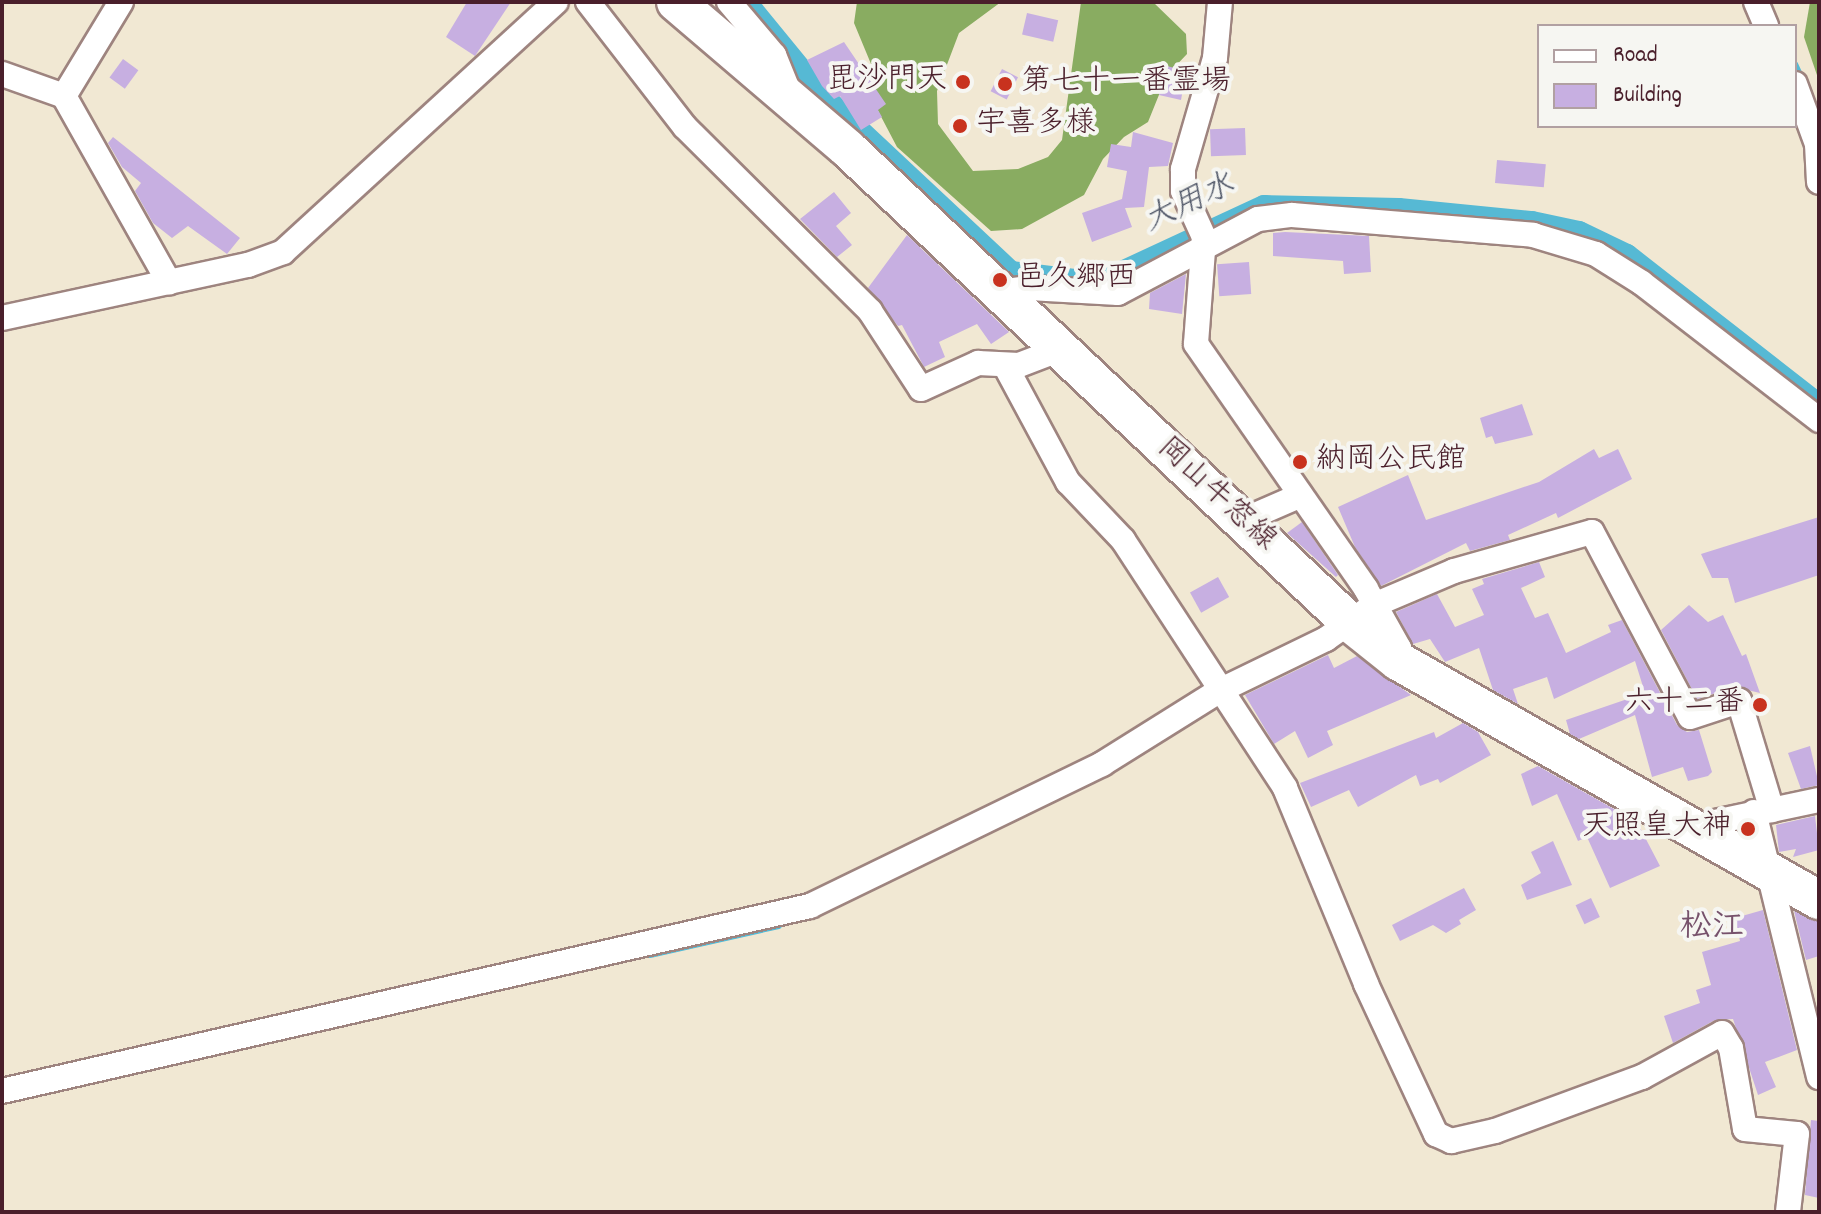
<!DOCTYPE html>
<html>
<head>
<meta charset="utf-8">
<style>
  body { margin:0 }
  #map { position:relative; width:1821px; height:1214px; overflow:hidden; background:#f1e8d3; font-family:Dekko,"Klee One",sans-serif }
  div>[style] { position:absolute }
  .forest>* { inset:0; background:#89ac61 }
  .stream>* { height:6px; margin:-3px; padding:0 3px; transform-origin:3px; border-radius:3px; background:#56b9d4 }
  .canal>* { height:22px; margin:-11px; padding:0 11px; transform-origin:11px; border-radius:11px; background:#56b9d4 }
  .building>* { inset:0; background:#c7afe1; transform-origin:0 0 }
  .roads { filter:drop-shadow(2px 0 #9e847f) drop-shadow(-2px 0 #9e847f) drop-shadow(0 2px #9e847f) drop-shadow(0 -2px #9e847f) }
  .minor>* { height:24px; margin:-12px; padding:0 12px; transform-origin:12px; border-radius:12px; background:#fff }
  .primary>* { height:38px; margin:-19px; padding:0 19px; transform-origin:19px; border-radius:19px; background:#fff }
  .dots>* { width:22px; height:22px; translate:-50% -50%; box-sizing:border-box; border:4px solid #f6f6f2; border-radius:50% }
  span { translate:-50% -50%; white-space:nowrap; text-align:center; line-height:1.15; -webkit-text-stroke:8px #f6f6f2; paint-order:stroke }
  .poi-label { font-size:30px; color:#4a1f2b }
  .right { translate:-100% -50%; text-align:right }
  .left { translate:0 -50%; text-align:left }
  .street-label { font-size:30px; color:#4a1f2b }
  .water-label { font-size:32px; color:#4e5566; font-style:italic }
  .neighbourhood-label { font-size:32px; color:#76516b; font-weight:700 }
  .frame { position:absolute; inset:0; border:4px solid #4a1f2b; pointer-events:none }
  .legend { position:absolute; left:1537px; top:24px; width:260px; height:104px; box-sizing:border-box; background:#f6f6f2; border:2px solid #b1a0a2; margin:0; padding:10px 14px; list-style:none; font-size:24px; color:#4a1f2b }
  .legend li { display:flex; align-items:center; gap:16px; height:40px }
  .legend b { width:40px; border:2px solid #b1a0a2 }
</style>
</head>
<body>
<div id="map">
  <div class="forest">
    <i style="clip-path:polygon(857px 2px,1001px 2px,959px 33px,937px 91px,938px 124px,973px 171px,1018px 169px,1048px 157px,1062px 140px,1081px 2px,1153px 2px,1186px 34px,1187px 54px,1167px 75px,1148px 122px,1124px 137px,1103px 159px,1084px 195px,1022px 229px,991px 231px,897px 147px,876px 107px,876px 76px,854px 23px)"></i>
    <i style="clip-path:polygon(1810px 2px,1819px 2px,1819px 81px,1804px 37px)"></i>
  </div>
  <div class="stream">
    <i style="left:1795px;top:64px;width:17px;rotate:65deg"></i>
    <i style="left:650px;top:955px;width:132px;rotate:-12.7deg"></i>
  </div>
  <div class="canal">
    <i style="left:746px;top:2px;width:122px;rotate:50.7deg"></i>
    <i style="left:823px;top:96px;width:258px;rotate:43.1deg"></i>
    <i style="left:1011px;top:272px;width:88px;rotate:7.2deg"></i>
    <i style="left:1098px;top:283px;width:183px;rotate:-24.9deg"></i>
    <i style="left:1264px;top:206px;width:135px;rotate:1.3deg"></i>
    <i style="left:1399px;top:209px;width:134px;rotate:5.6deg"></i>
    <i style="left:1532px;top:222px;width:48px;rotate:12deg"></i>
    <i style="left:1579px;top:232px;width:53px;rotate:25.6deg"></i>
    <i style="left:1627px;top:255px;width:244px;rotate:38deg"></i>
  </div>
  <div class="building">
    <i style="clip-path:polygon(467px 2px,511px 2px,475px 56px,446px 37px)"></i>
    <i style="left:1027px;top:13px;width:32px;height:22px;rotate:13deg"></i>
    <i style="clip-path:polygon(844px 42px,886px 104px,878px 110px,882px 117px,861px 130px,840px 96px,834px 99px,822px 86px,807px 60px)"></i>
    <i style="left:123px;top:59px;width:19px;height:23px;rotate:36deg"></i>
    <i style="clip-path:polygon(1167px 66px,1186px 71px,1181px 100px,1159px 95px)"></i>
    <i style="left:1002px;top:69px;width:18px;height:25px;rotate:27deg"></i>
    <i style="left:1245px;top:128px;width:27px;height:35px;rotate:88deg"></i>
    <i style="clip-path:polygon(1133px 132px,1173px 143px,1168px 166px,1149px 167px,1144px 207px,1125px 208px,1132px 227px,1092px 242px,1082px 213px,1122px 199px,1127px 171px,1107px 167px,1111px 144px,1131px 147px)"></i>
    <i style="clip-path:polygon(113px 137px,240px 238px,227px 254px,188px 226px,172px 238px,153px 223px,135px 191px,141px 183px,122px 167px,108px 143px)"></i>
    <i style="left:1497px;top:160px;width:49px;height:23px;rotate:5deg"></i>
    <i style="clip-path:polygon(834px 192px,851px 213px,836px 226px,852px 245px,837px 257px,800px 219px)"></i>
    <i style="clip-path:polygon(1285px 232px,1369px 236px,1371px 272px,1344px 274px,1343px 261px,1273px 256px,1273px 233px)"></i>
    <i style="clip-path:polygon(907px 235px,1007px 330px,1009px 332px,991px 344px,977px 324px,939px 342px,945px 357px,924px 367px,902px 325px,898px 326px,868px 288px)"></i>
    <i style="left:1249px;top:262px;width:32px;height:32px;rotate:86deg"></i>
    <i style="clip-path:polygon(1186px 274px,1182px 314px,1149px 309px,1150px 293px)"></i>
    <i style="clip-path:polygon(1522px 404px,1533px 435px,1495px 444px,1492px 436px,1486px 438px,1480px 418px)"></i>
    <i style="clip-path:polygon(1594px 449px,1599px 458px,1618px 449px,1632px 479px,1558px 518px,1556px 513px,1508px 535px,1510px 540px,1470px 551px,1466px 543px,1381px 586px,1355px 547px,1338px 507px,1408px 475px,1426px 520px,1539px 482px)"></i>
    <i style="clip-path:polygon(1819px 517px,1819px 575px,1735px 603px,1728px 578px,1712px 578px,1701px 554px)"></i>
    <i style="clip-path:polygon(1302px 522px,1338px 575px,1336px 577px,1287px 533px)"></i>
    <i style="clip-path:polygon(1539px 562px,1545px 577px,1521px 588px,1535px 618px,1548px 613px,1566px 653px,1611px 632px,1608px 625px,1622px 620px,1677px 725px,1687px 732px,1699px 730px,1712px 772px,1708px 776px,1688px 781px,1683px 767px,1652px 777px,1635px 715px,1579px 739px,1570px 734px,1566px 720px,1645px 693px,1635px 661px,1554px 699px,1547px 677px,1513px 689px,1518px 704px,1493px 690px,1479px 648px,1445px 662px,1430px 639px,1413px 644px,1396px 612px,1437px 594px,1455px 627px,1484px 615px,1472px 589px,1484px 584px,1482px 579px)"></i>
    <i style="left:1218px;top:577px;width:23px;height:32px;rotate:61deg"></i>
    <i style="clip-path:polygon(1689px 605px,1708px 622px,1723px 615px,1742px 656px,1746px 654px,1760px 693px,1735px 687px,1697px 699px,1661px 630px)"></i>
    <i style="clip-path:polygon(1328px 655px,1334px 668px,1357px 656px,1411px 695px,1327px 731px,1333px 745px,1308px 758px,1295px 731px,1274px 744px,1245px 695px)"></i>
    <i style="clip-path:polygon(1463px 723px,1478px 732px,1491px 755px,1440px 783px,1438px 779px,1420px 786px,1416px 775px,1358px 807px,1349px 790px,1311px 807px,1300px 783px,1434px 732px,1436px 738px)"></i>
    <i style="clip-path:polygon(1810px 746px,1819px 785px,1801px 789px,1788px 753px)"></i>
    <i style="clip-path:polygon(1538px 766px,1637px 822px,1660px 866px,1610px 888px,1587px 837px,1578px 841px,1557px 794px,1532px 806px,1521px 774px)"></i>
    <i style="clip-path:polygon(1815px 816px,1819px 850px,1793px 857px,1796px 849px,1779px 852px,1776px 825px)"></i>
    <i style="clip-path:polygon(1553px 841px,1572px 885px,1527px 900px,1521px 885px,1541px 873px,1531px 852px)"></i>
    <i style="clip-path:polygon(1464px 888px,1476px 910px,1459px 920px,1461px 924px,1446px 933px,1433px 925px,1400px 941px,1392px 925px)"></i>
    <i style="left:1591px;top:898px;width:21px;height:17px;rotate:65deg"></i>
    <i style="clip-path:polygon(1763px 910px,1797px 1050px,1765px 1062px,1776px 1087px,1758px 1095px,1733px 1019px,1715px 1020px,1673px 1043px,1664px 1016px,1700px 1003px,1696px 990px,1711px 985px,1702px 952px,1740px 941px,1735px 918px)"></i>
    <i style="clip-path:polygon(1794px 911px,1819px 922px,1819px 956px,1806px 960px)"></i>
    <i style="clip-path:polygon(1811px 1120px,1819px 1121px,1819px 1198px,1805px 1195px)"></i>
  </div>
  <div class="roads">
    <div class="minor">
      <i style="left:588px;top:2px;width:158px;rotate:52.2deg"></i>
      <i style="left:685px;top:127px;width:261px;rotate:44.8deg"></i>
      <i style="left:870px;top:311px;width:93px;rotate:56.8deg"></i>
      <i style="left:921px;top:389px;width:63px;rotate:-24.5deg"></i>
      <i style="left:978px;top:363px;width:41px;rotate:2.8deg"></i>
      <i style="left:1019px;top:365px;width:42px;rotate:-21deg"></i>
      <i style="left:729px;top:2px;width:70px;rotate:49.7deg"></i>
      <i style="left:774px;top:55px;width:40px;rotate:68deg"></i>
      <i style="left:1220px;top:2px;width:56px;rotate:95.1deg"></i>
      <i style="left:1215px;top:58px;width:116px;rotate:106.1deg"></i>
      <i style="left:1183px;top:169px;width:22px;rotate:90deg"></i>
      <i style="left:1183px;top:191px;width:51px;rotate:65.5deg"></i>
      <i style="left:1204px;top:237px;width:107px;rotate:94.3deg"></i>
      <i style="left:1196px;top:344px;width:298px;rotate:55.2deg"></i>
      <i style="left:1366px;top:589px;width:68px;rotate:60.8deg"></i>
      <i style="left:1399px;top:648px;width:10px;rotate:96deg"></i>
      <i style="left:1756px;top:2px;width:26px;rotate:67deg"></i>
      <i style="left:2px;top:74px;width:66px;rotate:19.5deg"></i>
      <i style="left:64px;top:96px;width:214px;rotate:60.6deg"></i>
      <i style="left:1795px;top:84px;width:64px;rotate:69.9deg"></i>
      <i style="left:1817px;top:144px;width:38px;rotate:87deg"></i>
      <i style="left:64px;top:96px;width:110px;rotate:-58.8deg"></i>
      <i style="left:999px;top:292px;width:30px;rotate:-8deg"></i>
      <i style="left:1029px;top:288px;width:89px;rotate:3.2deg"></i>
      <i style="left:1118px;top:293px;width:158px;rotate:-27.9deg"></i>
      <i style="left:1258px;top:219px;width:34px;rotate:-7deg"></i>
      <i style="left:1292px;top:215px;width:242px;rotate:4.7deg"></i>
      <i style="left:1533px;top:235px;width:66px;rotate:16.8deg"></i>
      <i style="left:1596px;top:254px;width:54px;rotate:32.2deg"></i>
      <i style="left:1642px;top:283px;width:224px;rotate:37.7deg"></i>
      <i style="left:2px;top:318px;width:252px;rotate:-12.2deg"></i>
      <i style="left:248px;top:265px;width:37px;rotate:-20deg"></i>
      <i style="left:283px;top:252px;width:370px;rotate:-42.5deg"></i>
      <i style="left:1006px;top:367px;width:131px;rotate:61.7deg"></i>
      <i style="left:1068px;top:482px;width:80px;rotate:46.5deg"></i>
      <i style="left:1123px;top:540px;width:296px;rotate:56.8deg"></i>
      <i style="left:1285px;top:788px;width:212px;rotate:67.5deg"></i>
      <i style="left:1366px;top:984px;width:166px;rotate:65deg"></i>
      <i style="left:1436px;top:1134px;width:17px;rotate:25deg"></i>
      <i style="left:1451px;top:1141px;width:45px;rotate:-12.8deg"></i>
      <i style="left:1495px;top:1131px;width:157px;rotate:-20.2deg"></i>
      <i style="left:1642px;top:1077px;width:91px;rotate:-28.8deg"></i>
      <i style="left:1722px;top:1033px;width:17px;rotate:59deg"></i>
      <i style="left:1731px;top:1048px;width:82px;rotate:80.2deg"></i>
      <i style="left:1745px;top:1129px;width:52px;rotate:5.5deg"></i>
      <i style="left:1797px;top:1134px;width:79px;rotate:96.6deg"></i>
      <i style="left:1246px;top:525px;width:11px;rotate:-52deg"></i>
      <i style="left:1253px;top:516px;width:52px;rotate:-23.6deg"></i>
      <i style="left:1754px;top:812px;width:273px;rotate:76.2deg"></i>
      <i style="left:1702px;top:836px;width:15px;rotate:-58deg"></i>
      <i style="left:1710px;top:823px;width:111px;rotate:-11.9deg"></i>
      <i style="left:2px;top:1091px;width:829px;rotate:-12.9deg"></i>
      <i style="left:810px;top:906px;width:325px;rotate:-25.9deg"></i>
      <i style="left:1102px;top:764px;width:138px;rotate:-32deg"></i>
      <i style="left:1219px;top:691px;width:119px;rotate:-25.9deg"></i>
      <i style="left:1326px;top:639px;width:59px;rotate:-35.3deg"></i>
      <i style="left:1374px;top:605px;width:87px;rotate:-23deg"></i>
      <i style="left:1454px;top:571px;width:143px;rotate:-15.8deg"></i>
      <i style="left:1592px;top:532px;width:209px;rotate:62.1deg"></i>
      <i style="left:1690px;top:717px;width:52px;rotate:-18.1deg"></i>
      <i style="left:1739px;top:701px;width:114px;rotate:73.2deg"></i>
    </div>
    <div class="primary">
      <i style="left:676px;top:2px;width:226px;rotate:40.5deg"></i>
      <i style="left:848px;top:149px;width:689px;rotate:43.35deg"></i>
      <i style="left:1349px;top:622px;width:63px;rotate:38.5deg"></i>
      <i style="left:1398px;top:661px;width:484px;rotate:29.6deg"></i>
    </div>
  </div>
  <div class="dots">
    <i style="left:963px;top:82px;background:#c8321e"></i>
    <i style="left:1005px;top:84px;background:#c8321e"></i>
    <i style="left:960px;top:126px;background:#c8321e"></i>
    <i style="left:1000px;top:280px;background:#c8321e"></i>
    <i style="left:1300px;top:462px;background:#c8321e"></i>
    <i style="left:1760px;top:705px;background:#c8321e"></i>
    <i style="left:1748px;top:829px;background:#c8321e"></i>
  </div>
  <div class="poi-label">
    <span class="right" style="left:947px;top:82px">毘沙門天</span>
    <span class="left" style="left:1021px;top:84px">第七十一番霊場</span>
    <span class="left" style="left:976px;top:126px">宇喜多様</span>
    <span class="left" style="left:1016px;top:280px">邑久郷西</span>
    <span class="left" style="left:1316px;top:462px">納岡公民館</span>
    <span class="right" style="left:1744px;top:705px">六十二番</span>
    <span class="right" style="left:1732px;top:829px">天照皇大神</span>
  </div>
  <div class="street-label">
    <span style="left:1215px;top:496px;rotate:43deg">岡山牛窓線</span>
  </div>
  <div class="water-label">
    <span style="left:1190px;top:205px;rotate:-25deg">大用水</span>
  </div>
  <div class="neighbourhood-label">
    <span style="left:1712px;top:929px">松江</span>
  </div>
  <div class="frame"></div>
  <ul class="legend">
  <li><b style="height:10px;background:#fff"></b>Road</li>
  <li><b style="height:22px;background:#c7afe1"></b>Building</li>
  </ul>
</div>
</body>
</html>
